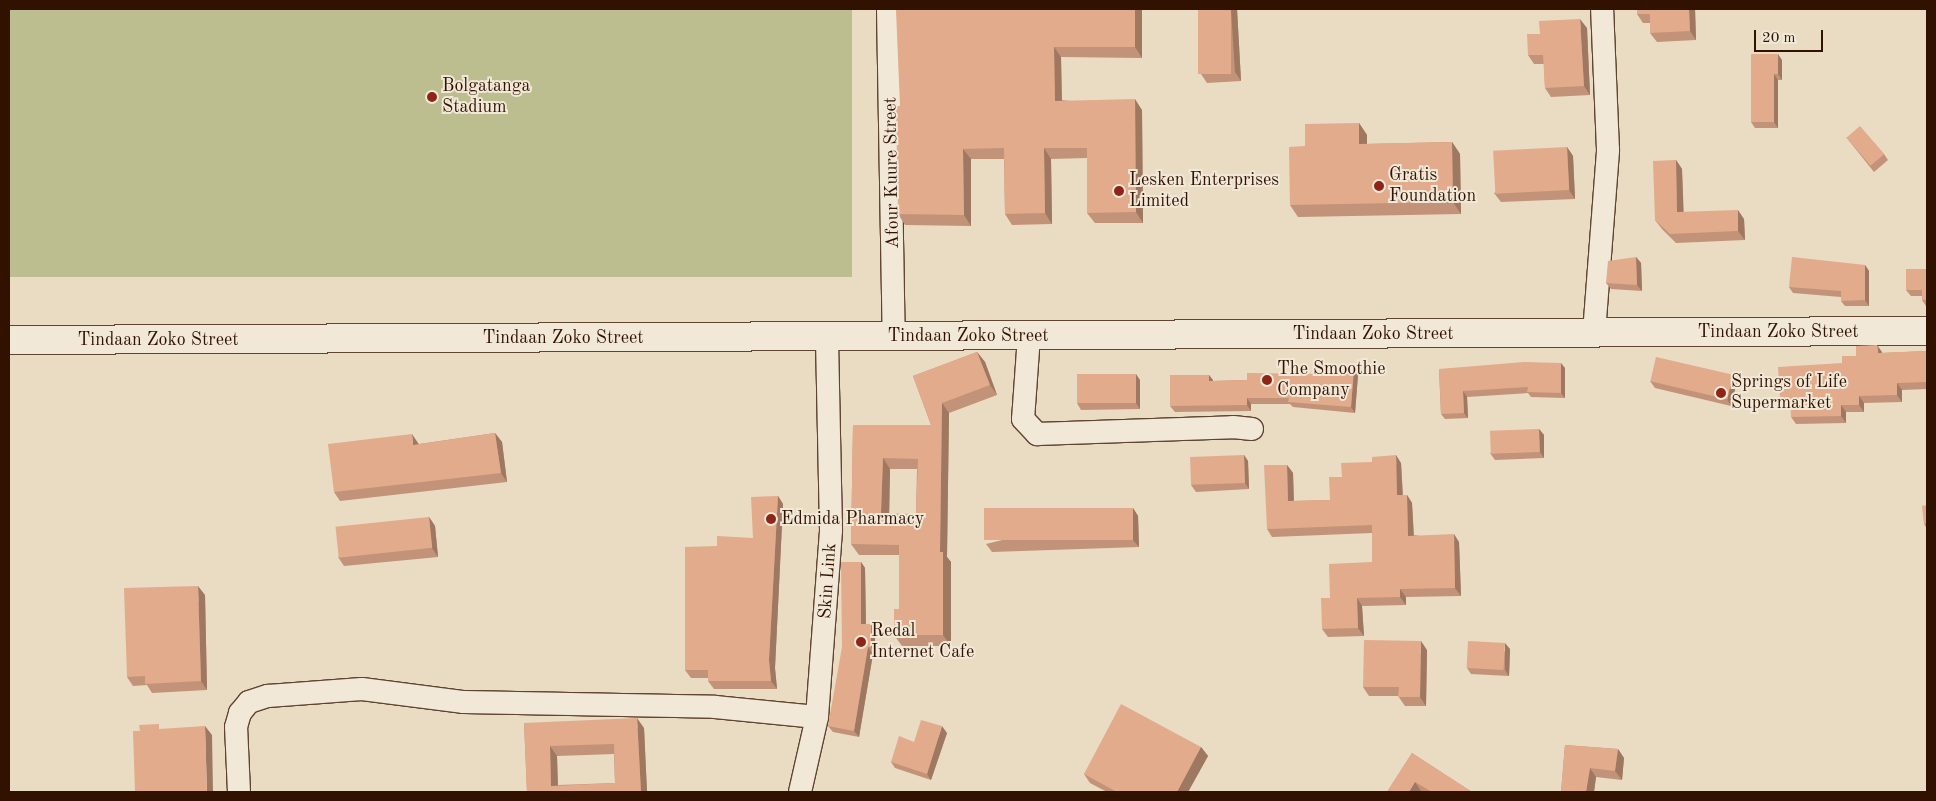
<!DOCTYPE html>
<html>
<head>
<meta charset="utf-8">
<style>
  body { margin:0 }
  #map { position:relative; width:1936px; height:801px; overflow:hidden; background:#eadbc3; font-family:"Old Standard TT",serif }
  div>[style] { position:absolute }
  .green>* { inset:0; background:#bdbe8f; transform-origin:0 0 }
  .roads { filter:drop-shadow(1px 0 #5f4431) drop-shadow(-1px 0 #5f4431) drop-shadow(0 1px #5f4431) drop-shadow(0 -1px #5f4431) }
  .street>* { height:22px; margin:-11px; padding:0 11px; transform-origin:11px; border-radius:11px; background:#f1e8d8 }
  .secondary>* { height:28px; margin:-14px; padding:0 14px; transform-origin:14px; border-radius:14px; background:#f1e8d8 }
  .wall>* { inset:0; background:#c29378 }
  .shaded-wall>* { inset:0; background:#9e7861 }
  .building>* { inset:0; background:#e2ab8b; transform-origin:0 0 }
  .dots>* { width:14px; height:14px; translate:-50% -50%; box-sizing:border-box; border:2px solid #f1e8d8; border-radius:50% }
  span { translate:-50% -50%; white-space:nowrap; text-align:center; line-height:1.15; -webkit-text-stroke:4px #f1e8d8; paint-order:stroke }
  .poi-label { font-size:18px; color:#311200 }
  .left { translate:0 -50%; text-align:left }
  .street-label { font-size:18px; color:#311200 }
  .frame { position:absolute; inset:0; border:10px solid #311200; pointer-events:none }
  .scale { position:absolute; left:1754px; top:30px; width:69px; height:22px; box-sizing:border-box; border:2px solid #311200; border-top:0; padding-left:6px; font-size:15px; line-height:18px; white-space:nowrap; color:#311200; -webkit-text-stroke:4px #f1e8d8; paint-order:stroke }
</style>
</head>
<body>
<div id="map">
  <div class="green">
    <i style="left:9px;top:9px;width:843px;height:268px"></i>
  </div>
  <div class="roads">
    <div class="street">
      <i style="left:888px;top:9px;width:328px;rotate:89deg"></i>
      <i style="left:1594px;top:333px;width:184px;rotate:-85.6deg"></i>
      <i style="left:1608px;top:150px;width:141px;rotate:-92.4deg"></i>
      <i style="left:1029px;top:336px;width:83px;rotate:94.1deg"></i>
      <i style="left:1023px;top:419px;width:21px;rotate:47deg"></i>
      <i style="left:1037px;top:434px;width:196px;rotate:-2deg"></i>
      <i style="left:1233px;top:427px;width:19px;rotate:6deg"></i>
      <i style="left:239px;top:792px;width:65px;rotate:-92.6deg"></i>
      <i style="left:236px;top:727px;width:15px;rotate:-74deg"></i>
      <i style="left:240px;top:713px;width:14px;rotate:-51deg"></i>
      <i style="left:249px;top:702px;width:20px;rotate:-18deg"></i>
      <i style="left:268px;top:696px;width:94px;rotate:-4.3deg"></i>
      <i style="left:362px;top:689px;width:103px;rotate:7.3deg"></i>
      <i style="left:464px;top:702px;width:251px;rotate:1.1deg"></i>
      <i style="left:715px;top:707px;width:102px;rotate:5.6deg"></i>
      <i style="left:800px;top:792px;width:77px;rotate:-77.2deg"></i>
      <i style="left:817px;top:717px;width:188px;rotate:-85.7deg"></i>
      <i style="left:831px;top:530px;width:193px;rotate:-91.2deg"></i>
    </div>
    <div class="secondary">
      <i style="left:9px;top:340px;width:1918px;rotate:-0.27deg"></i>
    </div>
  </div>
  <div class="wall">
    <i style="clip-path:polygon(914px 9px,1142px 9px,1142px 58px,1061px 57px,1062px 100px,1142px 110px,1143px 223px,1095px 223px,1087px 213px,1087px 158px,1051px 159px,1052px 224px,1012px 225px,1005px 214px,1004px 159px,971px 159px,971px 226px,905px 225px,898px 214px,900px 106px)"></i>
    <i style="clip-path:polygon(1198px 9px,1237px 9px,1241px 81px,1207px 83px,1201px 74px)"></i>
    <i style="clip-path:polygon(1695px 9px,1696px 40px,1657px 42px,1650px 33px,1650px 23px,1643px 23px,1637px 14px)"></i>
    <i style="clip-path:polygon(1587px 28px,1590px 95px,1551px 97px,1545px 88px,1544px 64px,1534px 64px,1528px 55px,1540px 34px)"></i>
    <i style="clip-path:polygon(1751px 54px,1782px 60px,1782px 80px,1778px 80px,1778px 128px,1755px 128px,1751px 122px)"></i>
    <i style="clip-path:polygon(1359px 123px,1367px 135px,1367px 144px,1452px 142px,1460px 154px,1461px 214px,1298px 217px,1290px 205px,1305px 146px)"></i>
    <i style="clip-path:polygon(1846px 137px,1884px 154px,1888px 160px,1874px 172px)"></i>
    <i style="clip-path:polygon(1567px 147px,1573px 156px,1575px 199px,1501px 202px,1494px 193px)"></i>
    <i style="clip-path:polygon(1676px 160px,1682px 169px,1683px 212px,1744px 219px,1745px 240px,1676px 243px,1662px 229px,1655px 220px)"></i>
    <i style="clip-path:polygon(1636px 257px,1641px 263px,1642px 291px,1611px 289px,1606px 283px)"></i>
    <i style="clip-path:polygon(1865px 265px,1869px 271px,1869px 306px,1845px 306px,1841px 301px,1841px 297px,1793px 293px,1789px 287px)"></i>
    <i style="clip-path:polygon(1927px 269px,1927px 306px,1926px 306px,1922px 300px,1922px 296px,1911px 296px,1906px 290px)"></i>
    <i style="clip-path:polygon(1927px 351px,1927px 389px,1902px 390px,1902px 402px,1864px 403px,1864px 412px,1846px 412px,1846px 423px,1796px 424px,1791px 417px,1791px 405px,1785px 405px,1780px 398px,1856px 356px,1882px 352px,1882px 353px)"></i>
    <i style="clip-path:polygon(evenodd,977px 352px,985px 362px,997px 395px,949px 413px,947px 557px,951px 562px,951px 646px,902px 646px,894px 635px,899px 609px,899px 555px,859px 555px,851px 544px,853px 425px,931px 425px,913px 376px,977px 352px,890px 469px,917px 469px,916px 514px,889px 514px,890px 469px)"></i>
    <i style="clip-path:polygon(1565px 368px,1565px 398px,1531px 397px,1528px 393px,1467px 397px,1468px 418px,1445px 419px,1441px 414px,1439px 369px)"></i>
    <i style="clip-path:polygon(1209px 375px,1213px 381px,1247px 380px,1358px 375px,1355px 413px,1293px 407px,1290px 404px,1251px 404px,1251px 411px,1175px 412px,1170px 406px)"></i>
    <i style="clip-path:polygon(1733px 375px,1737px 381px,1731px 406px,1655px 388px,1650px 381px)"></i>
    <i style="clip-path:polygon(1140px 380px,1140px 409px,1081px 410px,1077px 403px)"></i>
    <i style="clip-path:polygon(1539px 429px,1544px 435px,1544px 458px,1495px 460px,1490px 453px)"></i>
    <i style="clip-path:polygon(495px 433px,502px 442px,507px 482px,340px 501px,334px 492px,418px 443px,419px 444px)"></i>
    <i style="clip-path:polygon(1244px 455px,1248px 461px,1249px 489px,1196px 492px,1191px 485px)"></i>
    <i style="clip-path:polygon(1401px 463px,1403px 495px,1407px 495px,1412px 503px,1414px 535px,1459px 542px,1461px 596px,1406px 597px,1406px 605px,1362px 606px,1364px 636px,1328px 637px,1322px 629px,1330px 598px,1372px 562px,1372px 533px,1272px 537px,1267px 529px,1287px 465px,1293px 473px,1294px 501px,1330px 500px,1342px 477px)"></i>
    <i style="clip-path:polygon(778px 496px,783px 504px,775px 668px,777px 689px,714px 689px,708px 681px,708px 678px,691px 678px,685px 670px,753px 538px)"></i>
    <i style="clip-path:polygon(1927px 505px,1927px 529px,1924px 524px)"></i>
    <i style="clip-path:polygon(1133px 508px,1138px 516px,1139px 547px,992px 552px,986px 544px)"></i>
    <i style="clip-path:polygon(429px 517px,435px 526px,438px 557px,344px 566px,338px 557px)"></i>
    <i style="clip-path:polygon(861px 562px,865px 568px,866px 624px,875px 630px,875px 654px,873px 654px,859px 737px,833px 732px,828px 726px)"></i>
    <i style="clip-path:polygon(205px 595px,207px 690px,152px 693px,147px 685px,133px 686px,127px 677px)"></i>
    <i style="clip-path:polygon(1510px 649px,1509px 676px,1471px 674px,1467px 668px)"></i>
    <i style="clip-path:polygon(1427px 650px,1426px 706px,1405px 706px,1398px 696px,1369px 696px,1363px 687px)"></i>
    <i style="clip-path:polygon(evenodd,524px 723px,644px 728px,647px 792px,527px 792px,524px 723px,614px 754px,615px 783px,558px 785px,557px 756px,614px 754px)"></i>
    <i style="clip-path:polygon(947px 733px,931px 780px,895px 768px,891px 762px)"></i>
    <i style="clip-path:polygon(1565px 745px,1618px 749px,1624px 758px,1622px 780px,1596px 777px,1594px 792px,1561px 792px)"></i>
    <i style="clip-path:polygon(1201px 747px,1208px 756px,1188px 792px,1107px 792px,1090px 783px,1084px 774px)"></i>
    <i style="clip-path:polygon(1412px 753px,1472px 792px,1424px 792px,1421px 791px,1421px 792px,1387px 792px)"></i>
  </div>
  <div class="shaded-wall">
    <i style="clip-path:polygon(1135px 9px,1142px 9px,1142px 58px,1135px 47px)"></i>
    <i style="clip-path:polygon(1231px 9px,1237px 9px,1241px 81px,1235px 72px)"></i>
    <i style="clip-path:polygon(1689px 9px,1695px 9px,1696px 40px,1690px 31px)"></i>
    <i style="clip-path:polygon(1580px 19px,1587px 28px,1590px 95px,1584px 86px)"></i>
    <i style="clip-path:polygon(1054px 47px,1061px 57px,1062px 111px,1055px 101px)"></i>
    <i style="clip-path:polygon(1778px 54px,1782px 60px,1782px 80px,1778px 74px)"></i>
    <i style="clip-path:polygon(1774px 74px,1778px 80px,1778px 128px,1774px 122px)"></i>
    <i style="clip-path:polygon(1135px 99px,1142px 110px,1143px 223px,1136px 212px)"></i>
    <i style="clip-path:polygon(1359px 123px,1367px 135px,1367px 155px,1359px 144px)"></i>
    <i style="clip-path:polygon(1452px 142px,1460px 154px,1461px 214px,1453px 202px)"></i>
    <i style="clip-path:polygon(1567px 147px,1573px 156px,1575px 199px,1569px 190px)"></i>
    <i style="clip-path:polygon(1044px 148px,1051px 159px,1052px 224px,1045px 213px)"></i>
    <i style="clip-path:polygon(963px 149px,971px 159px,971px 226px,964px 215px)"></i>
    <i style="clip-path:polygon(1676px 160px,1682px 169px,1684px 221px,1677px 212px)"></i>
    <i style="clip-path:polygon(1738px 210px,1744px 219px,1745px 240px,1738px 231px)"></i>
    <i style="clip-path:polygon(1636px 257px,1641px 263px,1642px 291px,1637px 285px)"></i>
    <i style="clip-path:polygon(1865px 265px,1869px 271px,1869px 306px,1865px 300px)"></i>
    <i style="clip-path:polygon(1877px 345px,1882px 352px,1883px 360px,1878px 353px)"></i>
    <i style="clip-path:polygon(977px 352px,985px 362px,997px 395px,990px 385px)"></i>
    <i style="clip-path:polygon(1561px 363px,1565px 368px,1565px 398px,1561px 393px)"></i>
    <i style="clip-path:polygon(1354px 369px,1358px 375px,1355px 413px,1351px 407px)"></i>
    <i style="clip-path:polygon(1136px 374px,1140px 380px,1140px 409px,1136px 403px)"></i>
    <i style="clip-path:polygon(1209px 375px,1213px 380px,1213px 387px,1209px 381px)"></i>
    <i style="clip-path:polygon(1733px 375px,1737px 381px,1731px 406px,1727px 399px)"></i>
    <i style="clip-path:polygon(1897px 383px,1902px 390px,1902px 402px,1897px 395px)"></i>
    <i style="clip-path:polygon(1463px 391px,1467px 397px,1468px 418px,1464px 413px)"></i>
    <i style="clip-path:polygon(1859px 396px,1864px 403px,1864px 412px,1859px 405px)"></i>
    <i style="clip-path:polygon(1247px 398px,1251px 404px,1251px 411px,1247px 405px)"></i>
    <i style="clip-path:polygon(942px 403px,949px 413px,947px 557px,951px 562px,951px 646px,943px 635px,940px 552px)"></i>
    <i style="clip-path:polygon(1841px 405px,1846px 412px,1846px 423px,1841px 416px)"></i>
    <i style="clip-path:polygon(1539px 429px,1544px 435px,1544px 458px,1540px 452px)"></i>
    <i style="clip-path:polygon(495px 433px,502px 442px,507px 482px,501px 473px)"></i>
    <i style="clip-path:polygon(412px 434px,418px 443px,420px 454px,413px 445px)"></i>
    <i style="clip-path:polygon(1244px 455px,1248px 461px,1249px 489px,1245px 483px)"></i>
    <i style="clip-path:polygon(1396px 455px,1401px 463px,1403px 504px,1397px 495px)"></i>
    <i style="clip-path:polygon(883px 458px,890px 469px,889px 524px,881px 513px)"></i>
    <i style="clip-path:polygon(1287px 465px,1293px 473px,1294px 509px,1288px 501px)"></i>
    <i style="clip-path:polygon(1407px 495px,1412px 503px,1414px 544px,1408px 536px)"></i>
    <i style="clip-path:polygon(778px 496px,783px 504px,775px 668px,777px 689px,771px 681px,769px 660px)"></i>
    <i style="clip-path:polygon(1133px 508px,1138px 516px,1139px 547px,1133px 540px)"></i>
    <i style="clip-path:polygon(429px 517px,435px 526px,438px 557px,432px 548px)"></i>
    <i style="clip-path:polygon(1454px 534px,1459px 542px,1461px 596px,1455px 588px)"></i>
    <i style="clip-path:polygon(861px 562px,865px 568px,866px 631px,861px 624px)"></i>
    <i style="clip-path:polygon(198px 586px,205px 595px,207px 690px,201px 681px)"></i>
    <i style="clip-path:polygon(1400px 589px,1406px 597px,1406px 605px,1400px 597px)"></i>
    <i style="clip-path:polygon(1357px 598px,1362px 606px,1364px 636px,1358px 628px)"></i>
    <i style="clip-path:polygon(871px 624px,875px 630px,875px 654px,871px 647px)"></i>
    <i style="clip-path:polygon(1421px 641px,1427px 650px,1426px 706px,1420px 697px)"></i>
    <i style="clip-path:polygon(1505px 643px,1510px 649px,1509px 676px,1505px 670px)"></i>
    <i style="clip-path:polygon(868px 647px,873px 654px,859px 737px,854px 731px)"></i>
    <i style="clip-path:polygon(637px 718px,644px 728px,647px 792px,641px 792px)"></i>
    <i style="clip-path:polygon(205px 726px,212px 735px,213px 792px,207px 792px)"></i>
    <i style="clip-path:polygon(942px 726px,947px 733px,931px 780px,927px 774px)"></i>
    <i style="clip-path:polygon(550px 746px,557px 756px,558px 792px,551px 786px)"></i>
    <i style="clip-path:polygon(1201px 747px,1208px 756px,1188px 792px,1177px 792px)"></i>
    <i style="clip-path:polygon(1618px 749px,1624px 758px,1622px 780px,1615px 771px)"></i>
    <i style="clip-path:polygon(1590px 768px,1596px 777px,1594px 792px,1586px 792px)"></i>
    <i style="clip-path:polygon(1415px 782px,1421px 791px,1421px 792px,1409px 792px)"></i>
  </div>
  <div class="building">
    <i style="clip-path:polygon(914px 9px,1135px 9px,1135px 47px,1054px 47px,1055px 101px,1135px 99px,1136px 212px,1087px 213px,1087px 148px,1044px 148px,1045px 213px,1005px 214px,1004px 148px,963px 149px,964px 215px,898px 214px,896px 106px,900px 106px,896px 10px)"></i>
    <i style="left:1198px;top:9px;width:33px;height:65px"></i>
    <i style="clip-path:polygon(1637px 9px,1689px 9px,1690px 31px,1650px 33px,1650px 14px,1637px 14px)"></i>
    <i style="clip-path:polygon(1580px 19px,1584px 86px,1545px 88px,1543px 55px,1528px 55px,1527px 34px,1540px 34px,1539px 21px)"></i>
    <i style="clip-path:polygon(1751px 54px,1778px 54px,1778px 74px,1774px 74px,1774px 122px,1751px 122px)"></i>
    <i style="clip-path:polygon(1359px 123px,1359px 144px,1452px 142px,1453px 202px,1290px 205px,1289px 147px,1305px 146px,1305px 124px)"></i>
    <i style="left:1860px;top:126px;width:37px;height:18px;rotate:49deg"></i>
    <i style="left:1567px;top:147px;width:43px;height:74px;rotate:87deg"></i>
    <i style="clip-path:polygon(1676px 160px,1677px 212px,1738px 210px,1738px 231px,1670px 234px,1655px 220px,1653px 161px)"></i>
    <i style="clip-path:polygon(1636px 257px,1637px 285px,1606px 283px,1608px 261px)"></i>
    <i style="clip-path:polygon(1792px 257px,1865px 265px,1865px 300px,1841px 301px,1841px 291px,1789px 287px)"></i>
    <i style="clip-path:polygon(1906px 269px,1927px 269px,1927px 300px,1922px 300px,1922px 290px,1906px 290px)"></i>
    <i style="clip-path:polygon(1877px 345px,1878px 353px,1927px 351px,1927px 382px,1897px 383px,1897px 395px,1859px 396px,1859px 405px,1841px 405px,1841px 416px,1791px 417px,1790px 398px,1780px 398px,1778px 367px,1842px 363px,1842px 356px,1856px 356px,1856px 346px)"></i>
    <i style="clip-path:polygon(evenodd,977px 352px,990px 385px,942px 403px,940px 552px,943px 552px,943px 635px,894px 635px,894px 609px,899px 609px,899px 545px,851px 544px,853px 425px,931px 425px,913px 376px,977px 352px,883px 458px,918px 459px,916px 514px,881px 513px,883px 458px)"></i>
    <i style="left:1656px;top:357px;width:79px;height:25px;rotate:13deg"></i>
    <i style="clip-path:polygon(1524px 362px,1561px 363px,1561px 393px,1527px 392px,1528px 387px,1463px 391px,1464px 413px,1441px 414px,1439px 369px)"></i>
    <i style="clip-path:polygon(1330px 367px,1354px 369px,1351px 407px,1288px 402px,1289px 398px,1247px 398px,1247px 405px,1170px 406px,1170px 375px,1209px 375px,1209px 381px,1247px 380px,1247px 373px,1330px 374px)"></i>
    <i style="left:1077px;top:374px;width:59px;height:29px"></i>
    <i style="left:1539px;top:429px;width:23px;height:49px;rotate:88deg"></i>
    <i style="clip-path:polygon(495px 433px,501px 473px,334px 492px,328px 444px,412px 434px,413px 445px)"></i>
    <i style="left:1244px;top:455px;width:28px;height:54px;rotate:88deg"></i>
    <i style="clip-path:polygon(1396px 455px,1397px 495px,1407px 495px,1408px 536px,1454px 534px,1455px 588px,1400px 589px,1400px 597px,1357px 598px,1358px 628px,1322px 629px,1321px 598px,1330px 598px,1329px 564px,1372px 562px,1372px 525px,1267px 529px,1264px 465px,1287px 465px,1288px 501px,1330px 500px,1329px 477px,1342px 477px,1341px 463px,1372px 462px,1372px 457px)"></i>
    <i style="clip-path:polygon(778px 496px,769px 660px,771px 681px,708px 681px,708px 670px,685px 670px,685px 547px,717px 546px,717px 536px,753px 538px,751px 497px)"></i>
    <i style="clip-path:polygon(1927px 505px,1927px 523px,1924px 524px,1922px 506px)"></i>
    <i style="left:1133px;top:508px;width:32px;height:149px;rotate:90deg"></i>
    <i style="left:429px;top:517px;width:31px;height:94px;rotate:84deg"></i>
    <i style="clip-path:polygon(841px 562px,861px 562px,861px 624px,871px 624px,871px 647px,868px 647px,854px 731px,828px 726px,842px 647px)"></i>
    <i style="clip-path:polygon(198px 586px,201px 681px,145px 684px,145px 676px,127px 677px,124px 588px)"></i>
    <i style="clip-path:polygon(1364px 640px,1421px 641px,1420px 697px,1398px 697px,1399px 687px,1363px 687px)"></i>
    <i style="left:1468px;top:641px;width:37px;height:27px;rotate:3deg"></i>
    <i style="clip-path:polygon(1121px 704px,1201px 747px,1177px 792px,1117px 792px,1084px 774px)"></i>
    <i style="clip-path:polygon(evenodd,637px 718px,641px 792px,527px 792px,524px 723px,637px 718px,614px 744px,615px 783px,551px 786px,550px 746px,614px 744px)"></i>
    <i style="clip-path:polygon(921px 720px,942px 726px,927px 774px,891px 762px,899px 736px,914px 742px)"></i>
    <i style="clip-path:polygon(159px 724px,159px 729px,205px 726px,207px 792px,135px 792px,133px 731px,140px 731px,139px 725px)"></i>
    <i style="clip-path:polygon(1565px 745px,1618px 749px,1615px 771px,1590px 768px,1586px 792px,1561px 792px)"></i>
    <i style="clip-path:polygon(1412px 753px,1472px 792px,1432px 792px,1415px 782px,1409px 792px,1387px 792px)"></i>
  </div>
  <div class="dots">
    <i style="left:432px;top:97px;background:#8f2418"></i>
    <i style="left:1379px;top:186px;background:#8f2418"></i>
    <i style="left:1119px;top:191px;background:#8f2418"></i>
    <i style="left:1267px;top:380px;background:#8f2418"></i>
    <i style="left:1721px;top:393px;background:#8f2418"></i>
    <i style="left:771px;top:519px;background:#8f2418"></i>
    <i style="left:861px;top:642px;background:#8f2418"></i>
  </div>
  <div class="poi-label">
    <span class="left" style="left:442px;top:97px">Bolgatanga<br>Stadium</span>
    <span class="left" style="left:1389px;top:186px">Gratis<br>Foundation</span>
    <span class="left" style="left:1129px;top:191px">Lesken Enterprises<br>Limited</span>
    <span class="left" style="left:1277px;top:380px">The Smoothie<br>Company</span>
    <span class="left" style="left:1731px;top:393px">Springs of Life<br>Supermarket</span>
    <span class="left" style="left:781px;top:519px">Edmida Pharmacy</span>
    <span class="left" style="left:871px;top:642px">Redal<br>Internet Cafe</span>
  </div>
  <div class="street-label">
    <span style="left:892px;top:173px;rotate:-91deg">Afour Kuure Street</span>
    <span style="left:1778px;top:332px">Tindaan Zoko Street</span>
    <span style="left:1373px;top:334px">Tindaan Zoko Street</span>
    <span style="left:968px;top:336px">Tindaan Zoko Street</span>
    <span style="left:563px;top:338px">Tindaan Zoko Street</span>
    <span style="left:158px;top:340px">Tindaan Zoko Street</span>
    <span style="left:828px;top:581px;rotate:-86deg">Skin Link</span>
  </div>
  <div class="frame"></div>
  <div class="scale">20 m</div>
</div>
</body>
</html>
